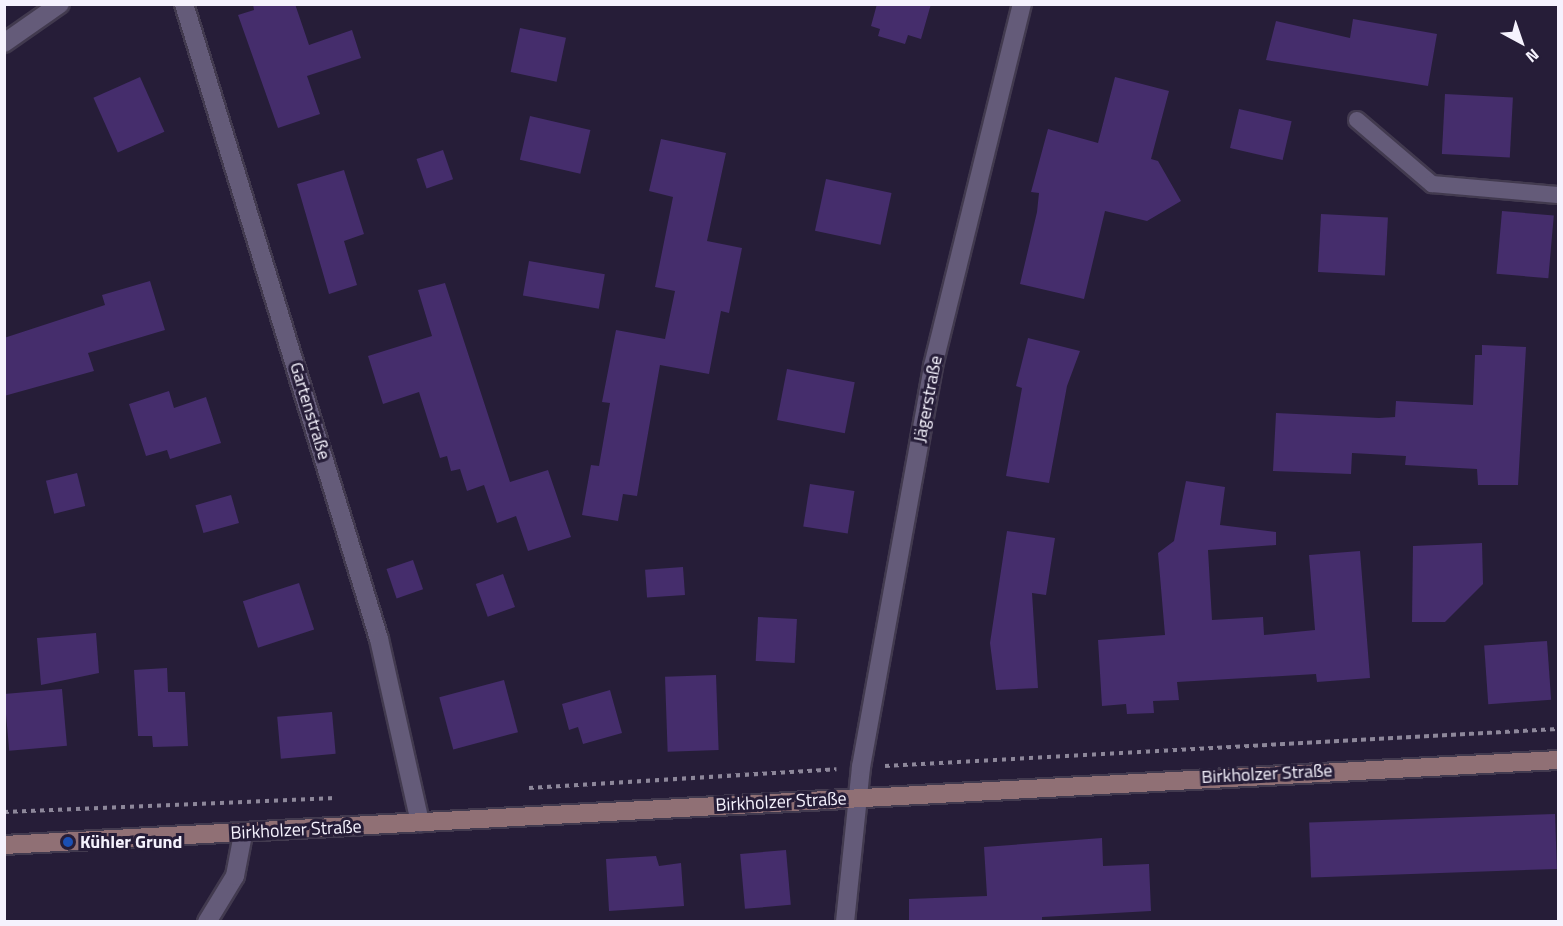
<!DOCTYPE html>
<html>
<head>
<meta charset="utf-8">
<style>
  body { margin:0 }
  #map { position:relative; width:1563px; height:926px; overflow:hidden; background:#261d38; font-family:"Titillium Web",sans-serif }
  div>[style] { position:absolute }
  .building>* { inset:0; background:#452d6c; transform-origin:0 0 }
  .path>* { height:4px; margin-top:-2px; transform-origin:0; background:repeating-linear-gradient(90deg,#8d879a 0 4.5px,transparent 0 9px) }
  .roads { filter:drop-shadow(2px 0 #423a4f) drop-shadow(-2px 0 #423a4f) drop-shadow(0 2px #423a4f) drop-shadow(0 -2px #423a4f) }
  .lane>* { height:16px; margin:-8px; padding:0 8px; transform-origin:8px; border-radius:8px; background:#645b79 }
  .street>* { height:18px; margin:-9px; padding:0 9px; transform-origin:9px; border-radius:9px; background:#645b79 }
  .secondary>* { height:18px; margin:-9px; padding:0 9px; transform-origin:9px; border-radius:9px; background:#907075 }
  .dots>* { width:16px; height:16px; translate:-50% -50%; box-sizing:border-box; border:3px solid #261d38; border-radius:50% }
  span { translate:-50% -50%; white-space:nowrap; text-align:center; line-height:1.15; -webkit-text-stroke:6px #261d38; paint-order:stroke }
  .street-label { font-size:18px; color:#f5f2fd }
  .poi-label { font-size:18px; color:#f5f2fd; font-weight:700 }
  .left { translate:0 -50%; text-align:left }
  .frame { position:absolute; inset:0; border:6px solid #f5f2fd; pointer-events:none }
  .north { position:absolute; left:1491px; top:12px; width:60px; height:60px; -webkit-text-stroke:4px #261d38; paint-order:stroke; rotate:140deg; font-size:16px; font-weight:700; line-height:24px; text-align:center; color:#f5f2fd }
  .north::after { content:''; display:block; margin:auto; width:21px; height:27px; background:#f5f2fd; clip-path:polygon(50% 0,100% 100%,50% 72%,0 100%) }
</style>
</head>
<body>
<div id="map">
  <div class="building">
    <i style="clip-path:polygon(253px 4px,295px 4px,309px 45px,352px 30px,361px 58px,307px 76px,320px 114px,278px 128px,238px 15px,254px 10px)"></i>
    <i style="clip-path:polygon(877px 4px,931px 4px,921px 39px,908px 35px,905px 44px,878px 36px,880px 29px,871px 26px)"></i>
    <i style="clip-path:polygon(1353px 19px,1437px 34px,1428px 86px,1266px 60px,1276px 21px,1350px 38px)"></i>
    <i style="left:520px;top:28px;width:47px;height:45px;rotate:12deg"></i>
    <i style="left:140px;top:77px;width:60px;height:51px;rotate:66deg"></i>
    <i style="clip-path:polygon(1115px 77px,1169px 91px,1151px 159px,1158px 161px,1181px 201px,1147px 221px,1105px 211px,1084px 299px,1020px 284px,1037px 212px,1039px 193px,1031px 192px,1048px 129px,1098px 143px)"></i>
    <i style="left:1445px;top:94px;width:68px;height:60px;rotate:3deg"></i>
    <i style="left:1239px;top:109px;width:54px;height:40px;rotate:13deg"></i>
    <i style="left:530px;top:116px;width:62px;height:45px;rotate:13deg"></i>
    <i style="clip-path:polygon(661px 139px,726px 153px,707px 241px,742px 248px,729px 313px,721px 311px,709px 374px,660px 365px,637px 496px,623px 494px,618px 521px,582px 515px,591px 465px,599px 466px,610px 403px,602px 402px,616px 330px,665px 339px,675px 291px,655px 287px,673px 197px,649px 191px)"></i>
    <i style="left:443px;top:150px;width:31px;height:28px;rotate:71deg"></i>
    <i style="clip-path:polygon(344px 170px,364px 234px,344px 241px,357px 285px,329px 294px,297px 184px)"></i>
    <i style="left:826px;top:179px;width:67px;height:53px;rotate:12deg"></i>
    <i style="left:1502px;top:211px;width:52px;height:63px;rotate:5deg"></i>
    <i style="left:1321px;top:214px;width:67px;height:58px;rotate:3deg"></i>
    <i style="left:529px;top:261px;width:77px;height:35px;rotate:10deg"></i>
    <i style="clip-path:polygon(150px 281px,165px 330px,88px 353px,94px 371px,4px 396px,4px 338px,105px 305px,102px 295px)"></i>
    <i style="clip-path:polygon(445px 283px,510px 482px,548px 470px,571px 537px,528px 551px,516px 516px,497px 523px,484px 485px,467px 491px,460px 469px,451px 471px,447px 456px,440px 458px,419px 392px,383px 404px,368px 356px,432px 336px,418px 290px)"></i>
    <i style="clip-path:polygon(1028px 338px,1080px 351px,1067px 386px,1049px 483px,1006px 476px,1022px 388px,1016px 386px)"></i>
    <i style="clip-path:polygon(1482px 345px,1526px 347px,1518px 485px,1478px 485px,1477px 469px,1405px 465px,1406px 456px,1352px 453px,1351px 474px,1273px 471px,1276px 413px,1379px 418px,1395px 417px,1396px 401px,1473px 405px,1475px 355px,1482px 355px)"></i>
    <i style="left:787px;top:369px;width:69px;height:52px;rotate:11deg"></i>
    <i style="clip-path:polygon(169px 391px,174px 408px,206px 397px,221px 443px,170px 459px,167px 450px,146px 456px,129px 404px)"></i>
    <i style="left:77px;top:473px;width:34px;height:32px;rotate:76deg"></i>
    <i style="clip-path:polygon(1186px 481px,1225px 487px,1220px 525px,1276px 532px,1276px 545px,1208px 550px,1212px 620px,1263px 617px,1264px 635px,1315px 630px,1309px 555px,1360px 551px,1370px 678px,1317px 682px,1316px 674px,1177px 682px,1179px 700px,1153px 701px,1154px 713px,1127px 714px,1126px 704px,1102px 706px,1098px 640px,1165px 635px,1158px 553px,1174px 541px)"></i>
    <i style="left:810px;top:484px;width:45px;height:43px;rotate:9deg"></i>
    <i style="left:231px;top:495px;width:29px;height:37px;rotate:74deg"></i>
    <i style="clip-path:polygon(1007px 531px,1055px 538px,1046px 595px,1032px 593px,1038px 688px,996px 690px,990px 643px)"></i>
    <i style="clip-path:polygon(1482px 543px,1483px 584px,1445px 622px,1412px 622px,1413px 546px)"></i>
    <i style="left:413px;top:560px;width:31px;height:28px;rotate:71deg"></i>
    <i style="left:683px;top:567px;width:28px;height:38px;rotate:86deg"></i>
    <i style="left:503px;top:574px;width:35px;height:29px;rotate:70deg"></i>
    <i style="left:299px;top:583px;width:49px;height:59px;rotate:72deg"></i>
    <i style="left:758px;top:617px;width:39px;height:44px;rotate:3deg"></i>
    <i style="clip-path:polygon(96px 633px,99px 673px,41px 685px,37px 638px)"></i>
    <i style="left:1547px;top:641px;width:59px;height:63px;rotate:86deg"></i>
    <i style="clip-path:polygon(167px 668px,168px 692px,185px 692px,188px 746px,153px 747px,152px 736px,138px 736px,134px 670px)"></i>
    <i style="left:716px;top:675px;width:75px;height:51px;rotate:88deg"></i>
    <i style="left:504px;top:680px;width:54px;height:67px;rotate:75deg"></i>
    <i style="left:62px;top:689px;width:57px;height:58px;rotate:85deg"></i>
    <i style="clip-path:polygon(610px 690px,622px 733px,583px 744px,578px 727px,569px 730px,562px 704px)"></i>
    <i style="left:332px;top:712px;width:42px;height:55px;rotate:85deg"></i>
    <i style="left:1555px;top:814px;width:55px;height:246px;rotate:88deg"></i>
    <i style="clip-path:polygon(1102px 838px,1103px 866px,1149px 864px,1151px 911px,1042px 917px,1042px 921px,909px 921px,909px 899px,987px 896px,984px 847px)"></i>
    <i style="left:786px;top:850px;width:55px;height:46px;rotate:85deg"></i>
    <i style="clip-path:polygon(656px 856px,659px 866px,681px 863px,684px 906px,609px 911px,606px 859px)"></i>
  </div>
  <div class="path">
    <i style="left:885px;top:766px;width:674px;rotate:-3.15deg"></i>
    <i style="left:529px;top:788px;width:308px;rotate:-3.5deg"></i>
    <i style="left:4px;top:812px;width:332px;rotate:-2.4deg"></i>
  </div>
  <div class="roads">
    <div class="lane">
      <i style="left:1357px;top:120px;width:99px;rotate:40.5deg"></i>
      <i style="left:1432px;top:184px;width:126px;rotate:5deg"></i>
    </div>
    <div class="street">
      <i style="left:184px;top:4px;width:664px;rotate:72.93deg"></i>
      <i style="left:379px;top:639px;width:188px;rotate:77.4deg"></i>
      <i style="left:4px;top:43px;width:68px;rotate:-34.9deg"></i>
      <i style="left:207px;top:922px;width:54px;rotate:-58.7deg"></i>
      <i style="left:235px;top:876px;width:43px;rotate:-79.2deg"></i>
      <i style="left:845px;top:922px;width:156px;rotate:-84.1deg"></i>
      <i style="left:861px;top:767px;width:407px;rotate:-79.8deg"></i>
      <i style="left:933px;top:366px;width:373px;rotate:-76.2deg"></i>
    </div>
    <div class="secondary">
      <i style="left:4px;top:845px;width:1556px;rotate:-3.13deg"></i>
    </div>
  </div>
  <div class="dots">
    <i style="left:68px;top:842px;background:#1a4fb4"></i>
  </div>
  <div class="street-label">
    <span style="left:928px;top:399px;rotate:-79deg">Jägerstraße</span>
    <span style="left:310px;top:411px;rotate:73deg">Gartenstraße</span>
    <span style="left:1267px;top:774px;rotate:-3deg">Birkholzer Straße</span>
    <span style="left:781px;top:802px;rotate:-3deg">Birkholzer Straße</span>
    <span style="left:296px;top:830px;rotate:-3deg">Birkholzer Straße</span>
  </div>
  <div class="poi-label">
    <span class="left" style="left:80px;top:842px">Kühler Grund</span>
  </div>
  <div class="frame"></div>
  <div class="north">N</div>
</div>
</body>
</html>
